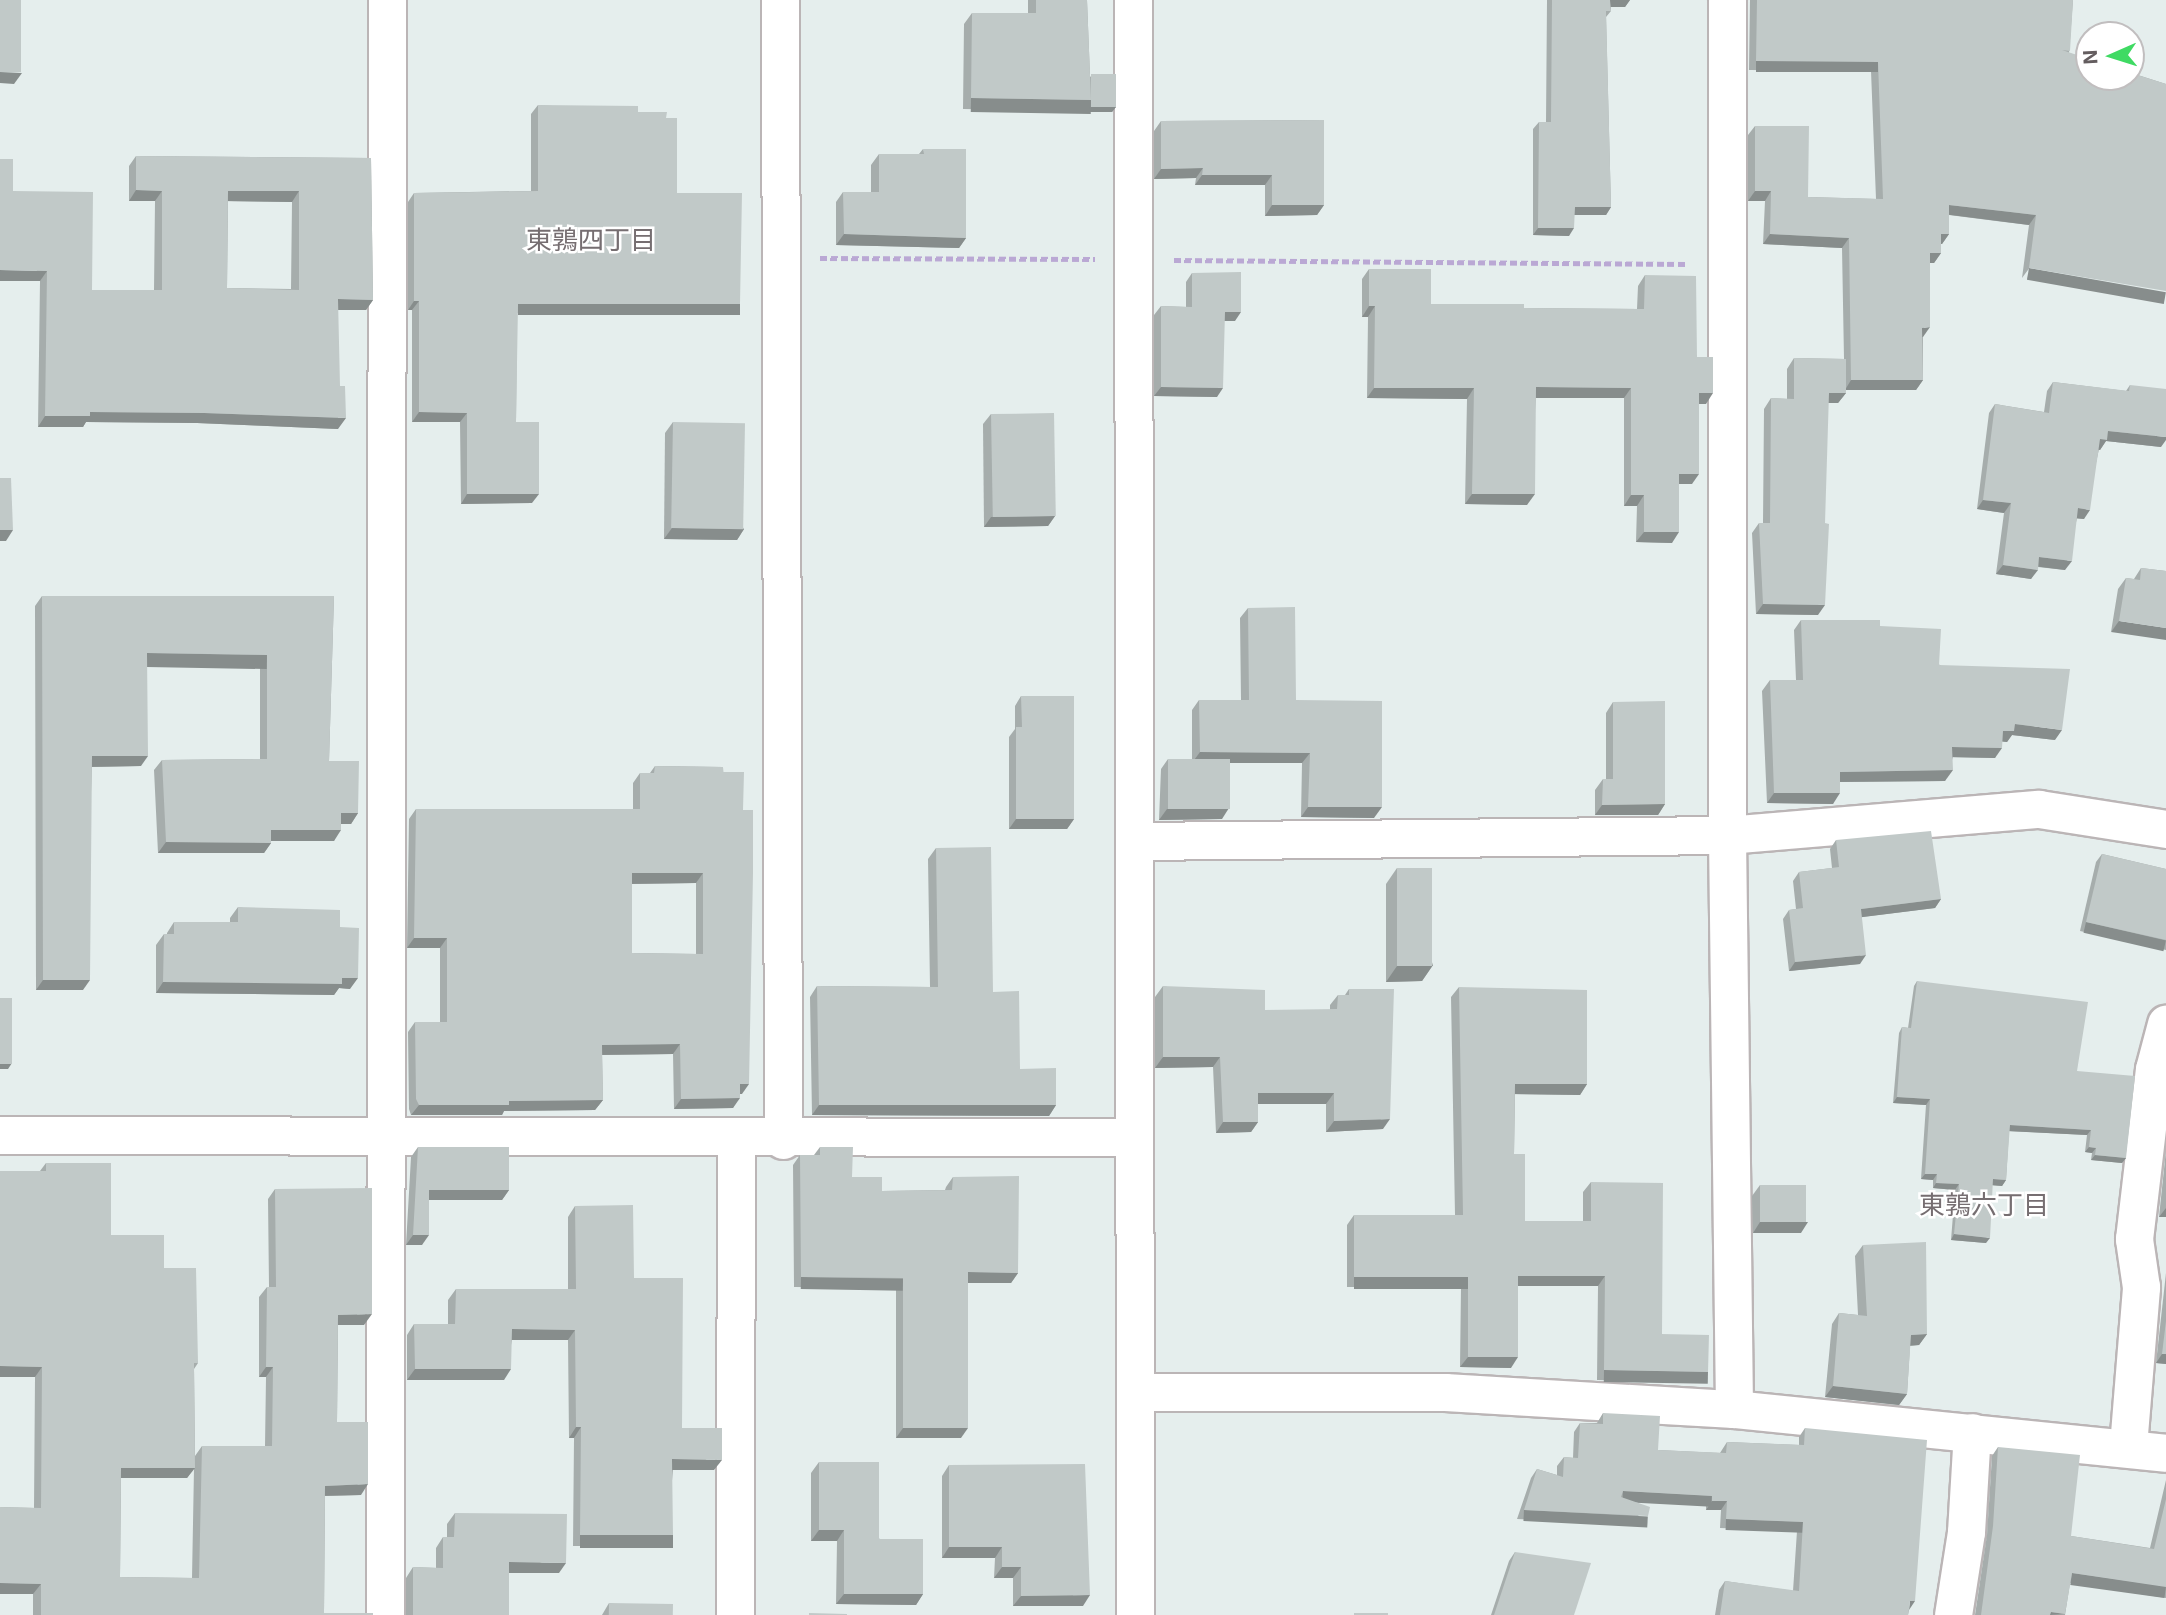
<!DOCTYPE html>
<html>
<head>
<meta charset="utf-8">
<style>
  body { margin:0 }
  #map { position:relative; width:2166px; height:1615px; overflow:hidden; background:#e5eeed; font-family:Inter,"Noto Sans JP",sans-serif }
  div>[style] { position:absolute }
  .path>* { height:4.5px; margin-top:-2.25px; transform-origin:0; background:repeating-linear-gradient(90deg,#baa8d4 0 7px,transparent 0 10.5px) }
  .roads { filter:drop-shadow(2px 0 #bbb5b6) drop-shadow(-2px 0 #bbb5b6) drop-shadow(0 2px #bbb5b6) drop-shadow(0 -2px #bbb5b6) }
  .street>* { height:37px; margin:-18.5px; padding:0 18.5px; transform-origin:18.5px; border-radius:18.5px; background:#fff }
  .wall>* { inset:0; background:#a6adac }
  .shaded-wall>* { inset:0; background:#878d8c; transform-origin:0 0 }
  .building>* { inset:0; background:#c1c9c8; transform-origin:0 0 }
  span { translate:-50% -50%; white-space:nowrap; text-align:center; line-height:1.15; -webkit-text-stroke:5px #fff; paint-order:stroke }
  .neighbourhood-label { font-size:26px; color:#766e71 }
  .north { position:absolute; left:2075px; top:21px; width:70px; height:70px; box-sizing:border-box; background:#fff; border:2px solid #c1bebf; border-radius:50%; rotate:267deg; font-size:19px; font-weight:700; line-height:28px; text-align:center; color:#645d5f }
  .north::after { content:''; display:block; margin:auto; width:24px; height:32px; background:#3fda63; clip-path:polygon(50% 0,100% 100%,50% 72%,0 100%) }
</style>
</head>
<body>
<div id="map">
  <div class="path">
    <i style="left:820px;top:258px;width:275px;rotate:0.2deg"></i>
    <i style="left:1174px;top:260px;width:513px;rotate:0.45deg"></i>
  </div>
  <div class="roads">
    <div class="street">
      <i style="left:780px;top:0;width:1140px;rotate:89.85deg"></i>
      <i style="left:1133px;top:0;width:1615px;rotate:89.93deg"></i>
      <i style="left:1727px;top:0;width:835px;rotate:90deg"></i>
      <i style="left:1727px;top:835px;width:574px;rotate:89.3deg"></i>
      <i style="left:1135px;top:841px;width:592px;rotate:-0.58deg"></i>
      <i style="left:1727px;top:835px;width:313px;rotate:-4.8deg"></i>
      <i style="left:2039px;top:809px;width:129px;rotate:8.9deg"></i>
      <i style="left:0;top:1135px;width:1133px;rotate:0.1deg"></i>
      <i style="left:1136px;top:1392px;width:309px"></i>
      <i style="left:1445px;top:1392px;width:289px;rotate:3.4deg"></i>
      <i style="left:1734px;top:1409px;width:434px;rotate:5.8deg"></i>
      <i style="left:2128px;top:1446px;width:160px;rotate:-85.3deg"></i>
      <i style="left:2141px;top:1287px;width:49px;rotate:-98.3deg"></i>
      <i style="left:2134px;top:1239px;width:171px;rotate:-83.3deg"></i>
      <i style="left:2154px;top:1069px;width:47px;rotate:-75.1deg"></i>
      <i style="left:385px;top:1615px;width:1615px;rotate:-89.93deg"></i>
      <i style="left:735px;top:1615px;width:476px;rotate:-89.9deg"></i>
      <i style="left:1953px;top:1615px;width:84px;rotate:-81.1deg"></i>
      <i style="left:1966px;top:1532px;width:100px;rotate:-86.6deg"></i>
    </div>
  </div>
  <div class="wall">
    <i style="clip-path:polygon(1028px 0,1087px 0,1090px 76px,1116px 107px,1112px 112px,1087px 112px,1087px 106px,1083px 111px,963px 109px,964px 24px,972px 13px,1028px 13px)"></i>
    <i style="clip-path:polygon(1547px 0,1630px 0,1625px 7px,1611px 7px,1611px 11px,1606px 17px,1611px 207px,1606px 215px,1574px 215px,1569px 236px,1533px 235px,1533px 129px,1539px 122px,1546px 122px)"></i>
    <i style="clip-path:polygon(1750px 0,2073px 0,2069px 53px,2166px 84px,2022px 278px,2029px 225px,1949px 215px,1949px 234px,1942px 244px,1941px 244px,1941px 253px,1934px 263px,1930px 263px,1923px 337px,1923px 380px,1916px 390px,1846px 390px,1846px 393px,1838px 403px,1828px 403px,1818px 615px,1756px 614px,1752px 533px,1759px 523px,1763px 523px,1764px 409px,1771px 398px,1787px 399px,1787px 369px,1794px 358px,1844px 359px,1842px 248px,1763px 244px,1765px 201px,1748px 201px,1748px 135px,1755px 126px,1808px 197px,1876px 199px,1871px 71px,1749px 70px)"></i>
    <i style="clip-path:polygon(538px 105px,638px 112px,666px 118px,677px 193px,740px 304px,733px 313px,517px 313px,516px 422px,532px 503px,461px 504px,460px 422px,412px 422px,412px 310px,408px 310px,408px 202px,414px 193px,531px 191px,531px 114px)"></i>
    <i style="clip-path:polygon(1324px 120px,1324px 205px,1317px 215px,1265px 216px,1265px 185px,1195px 185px,1196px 178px,1154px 179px,1154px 131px,1161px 121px)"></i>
    <i style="clip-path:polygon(923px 149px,966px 238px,959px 248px,836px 245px,836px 202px,843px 192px,871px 192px,871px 165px,879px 154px,919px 154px)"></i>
    <i style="clip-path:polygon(evenodd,136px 156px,371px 158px,373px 300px,366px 310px,338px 310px,338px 429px,197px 423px,86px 422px,83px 427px,38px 427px,40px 281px,13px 191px,92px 290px,154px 290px,155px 201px,129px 201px,129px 166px,136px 156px,228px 201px,292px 202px,291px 289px,227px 288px,228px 201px)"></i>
    <i style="clip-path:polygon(1369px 269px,1431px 304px,1524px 308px,1637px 309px,1638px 286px,1645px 275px,1697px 357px,1706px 404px,1699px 404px,1692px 484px,1679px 484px,1672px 543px,1636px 542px,1637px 506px,1624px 506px,1624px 398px,1536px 398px,1527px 505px,1465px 504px,1467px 399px,1367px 398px,1368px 317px,1362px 317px,1362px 279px)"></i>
    <i style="clip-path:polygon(1192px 273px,1235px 321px,1224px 321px,1217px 397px,1154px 396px,1154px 315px,1161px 306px,1186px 307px,1186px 282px)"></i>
    <i style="clip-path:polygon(2053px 382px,2126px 391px,2130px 385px,2161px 447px,2106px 441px,2100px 450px,2099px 449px,2084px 519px,2077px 518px,2065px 570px,2038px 567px,2031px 579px,1996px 574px,2004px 513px,1977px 509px,1989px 413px,1995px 404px,2044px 412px,2047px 391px)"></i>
    <i style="clip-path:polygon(991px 414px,1055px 516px,1048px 526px,984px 527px,983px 424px)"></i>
    <i style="clip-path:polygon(673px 422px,744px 529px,737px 540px,664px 539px,665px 433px)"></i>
    <i style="clip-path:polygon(2141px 568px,2166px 571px,2111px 632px,2118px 589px,2126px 578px,2134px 579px)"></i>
    <i style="clip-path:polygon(42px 596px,334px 596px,329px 761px,358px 813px,351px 824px,341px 824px,334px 841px,271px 841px,271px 843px,264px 853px,158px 853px,154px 770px,162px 760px,260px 759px,260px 666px,147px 664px,141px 766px,92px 767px,83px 990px,36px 990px,35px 606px)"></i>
    <i style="clip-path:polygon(1248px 608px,1296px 700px,1374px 818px,1301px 817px,1302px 763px,1230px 763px,1222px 819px,1159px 820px,1161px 769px,1168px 759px,1192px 759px,1192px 710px,1199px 700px,1241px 700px,1240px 618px)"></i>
    <i style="clip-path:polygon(1801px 620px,1880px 626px,2055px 740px,2012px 735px,2007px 742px,2002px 741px,1995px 758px,1953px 757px,1945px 781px,1840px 782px,1833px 804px,1767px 803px,1762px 691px,1770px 680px,1796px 680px,1794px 630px)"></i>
    <i style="clip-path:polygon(1021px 696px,1074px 819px,1067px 829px,1009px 829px,1009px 737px,1015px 729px,1015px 706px)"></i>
    <i style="clip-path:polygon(1613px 702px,1665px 804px,1658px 815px,1595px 815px,1595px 790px,1603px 779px,1606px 779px,1606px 713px)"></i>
    <i style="clip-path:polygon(evenodd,655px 766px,723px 767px,742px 1094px,740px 1094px,733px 1108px,674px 1109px,673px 1054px,602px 1055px,603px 1100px,595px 1110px,504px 1111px,502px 1115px,411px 1115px,409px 1109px,408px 1032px,415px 1022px,440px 1022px,440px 948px,407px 948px,409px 819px,416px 809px,633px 809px,633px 783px,640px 773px,650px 773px,655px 766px,696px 883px,696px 954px,632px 953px,632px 884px,696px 883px)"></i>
    <i style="clip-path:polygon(1836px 840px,1941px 899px,1935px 908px,1862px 917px,1860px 964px,1789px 971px,1783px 919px,1789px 910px,1796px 909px,1793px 881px,1799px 872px,1832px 868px,1830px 849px)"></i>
    <i style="clip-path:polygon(936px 848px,993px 992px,1020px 1069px,1056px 1105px,1049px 1116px,812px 1115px,810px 997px,817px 986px,930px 987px,928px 859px)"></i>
    <i style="clip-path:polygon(2102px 854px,2166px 869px,2166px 950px,2080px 931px,2096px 862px)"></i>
    <i style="clip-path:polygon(1397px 868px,1433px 965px,1422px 981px,1386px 982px,1386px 884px)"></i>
    <i style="clip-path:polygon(238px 907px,340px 927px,350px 989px,339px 988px,334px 995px,156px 993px,156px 945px,164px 934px,167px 934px,167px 933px,174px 922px,230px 922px,230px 918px)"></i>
    <i style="clip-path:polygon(1917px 981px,2077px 1071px,2126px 1158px,2122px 1163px,2091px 1160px,2092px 1153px,2085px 1152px,2087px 1135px,2009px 1131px,2006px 1180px,2002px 1186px,1992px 1185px,1986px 1243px,1951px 1240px,1955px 1190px,1933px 1188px,1933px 1180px,1921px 1179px,1926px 1105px,1893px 1103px,1899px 1033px,1902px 1027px,1908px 1028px,1914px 986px)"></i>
    <i style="clip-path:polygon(1163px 986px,1265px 1010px,1330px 1010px,1330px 1005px,1338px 995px,1345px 995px,1349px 989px,1383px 1129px,1326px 1132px,1326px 1104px,1258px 1104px,1258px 1122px,1251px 1132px,1216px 1133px,1213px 1067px,1155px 1068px,1155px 997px)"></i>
    <i style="clip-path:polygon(1459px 987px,1587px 1084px,1580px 1095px,1515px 1094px,1514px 1154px,1525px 1221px,1583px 1221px,1583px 1192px,1591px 1182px,1662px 1334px,1708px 1372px,1701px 1382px,1597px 1380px,1598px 1286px,1518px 1286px,1511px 1368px,1460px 1367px,1461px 1287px,1347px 1287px,1347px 1225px,1354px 1215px,1455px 1215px,1451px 997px)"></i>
    <i style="clip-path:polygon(418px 1147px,509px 1190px,502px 1200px,429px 1200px,422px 1245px,406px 1245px,411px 1157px)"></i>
    <i style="clip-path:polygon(820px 1147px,852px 1177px,882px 1191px,945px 1190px,946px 1187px,953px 1177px,1018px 1273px,1011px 1283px,968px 1283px,961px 1438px,896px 1438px,896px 1288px,794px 1287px,793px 1165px,800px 1155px,814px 1155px)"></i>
    <i style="clip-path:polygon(2166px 1150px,2166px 1217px,2159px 1217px)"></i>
    <i style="clip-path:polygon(evenodd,46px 1163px,111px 1235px,164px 1268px,198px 1363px,194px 1369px,195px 1456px,202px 1446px,265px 1446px,266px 1377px,259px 1377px,259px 1297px,267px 1287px,269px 1287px,268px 1199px,275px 1189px,364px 1325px,338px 1325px,337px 1422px,361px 1495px,325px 1496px,324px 1613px,373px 1615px,33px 1615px,33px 1594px,0 1594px,0 1507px,34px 1508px,35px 1377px,0 1377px,0 1171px,40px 1171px,46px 1163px,194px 1468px,192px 1578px,120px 1577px,121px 1478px,187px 1478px,194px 1468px)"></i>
    <i style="clip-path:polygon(1760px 1185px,1801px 1233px,1753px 1233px,1752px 1196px)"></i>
    <i style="clip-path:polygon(575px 1206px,634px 1278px,682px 1428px,714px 1470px,673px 1470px,666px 1546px,573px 1546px,574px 1438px,569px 1438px,568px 1340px,512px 1340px,504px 1380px,407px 1380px,407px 1335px,414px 1324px,448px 1324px,448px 1300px,456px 1289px,568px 1289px,568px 1217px)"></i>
    <i style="clip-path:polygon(1863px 1245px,1927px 1334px,1919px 1345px,1910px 1346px,1907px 1394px,1899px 1405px,1825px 1397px,1832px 1324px,1839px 1313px,1858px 1315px,1855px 1256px)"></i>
    <i style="clip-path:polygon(2166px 1273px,2166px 1364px,2156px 1363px)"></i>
    <i style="clip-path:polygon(1603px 1413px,1658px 1450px,1720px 1453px,1727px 1442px,1799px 1445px,1799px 1437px,1805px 1428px,1909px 1610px,1908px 1615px,1715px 1615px,1719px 1590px,1725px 1581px,1793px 1591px,1797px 1531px,1720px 1528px,1721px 1510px,1706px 1510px,1706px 1505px,1633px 1501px,1642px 1525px,1517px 1519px,1531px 1478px,1537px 1469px,1557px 1475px,1557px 1466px,1564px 1457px,1573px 1458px,1574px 1432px,1580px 1423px,1597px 1423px)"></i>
    <i style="clip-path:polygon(1998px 1447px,2071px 1536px,2150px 1548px,2166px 1480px,2166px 1598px,2070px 1583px,2065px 1615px,1975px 1615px,1987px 1535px,1992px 1456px)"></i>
    <i style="clip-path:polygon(819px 1462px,923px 1594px,916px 1605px,836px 1604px,837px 1541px,811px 1541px,811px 1473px)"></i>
    <i style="clip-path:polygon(949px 1465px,1083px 1606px,1013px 1606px,1013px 1578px,994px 1578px,995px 1558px,942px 1558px,942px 1476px)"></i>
    <i style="clip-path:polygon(455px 1513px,559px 1573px,509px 1573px,509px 1615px,406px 1615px,406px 1578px,413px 1567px,436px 1568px,436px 1548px,443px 1537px,447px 1537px,447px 1524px)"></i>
    <i style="clip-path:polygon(1515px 1552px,1574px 1615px,1491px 1615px,1509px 1561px)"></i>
    <i style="clip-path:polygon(609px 1603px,673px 1615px,602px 1615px)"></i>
  </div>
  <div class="shaded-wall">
    <i style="clip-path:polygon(1610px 0,1630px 0,1625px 7px,1605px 7px)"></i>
    <i style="left:1756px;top:61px;width:122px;height:11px"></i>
    <i style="clip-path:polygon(0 72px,22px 73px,14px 84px,0 83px)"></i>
    <i style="left:971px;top:98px;width:120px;height:14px;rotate:1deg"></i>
    <i style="clip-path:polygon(1090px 107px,1116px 107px,1112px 112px,1087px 112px)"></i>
    <i style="clip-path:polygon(1203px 168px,1196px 178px,1154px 179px,1161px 169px)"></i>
    <i style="clip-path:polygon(1202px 175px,1272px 175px,1265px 185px,1195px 185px)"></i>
    <i style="clip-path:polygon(136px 190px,162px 191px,155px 201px,129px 201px)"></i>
    <i style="clip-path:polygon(228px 191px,299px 191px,292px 202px,220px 201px)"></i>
    <i style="clip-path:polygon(1755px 191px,1771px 191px,1765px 201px,1748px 201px)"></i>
    <i style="clip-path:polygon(1272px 205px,1324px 205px,1317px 215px,1265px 216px)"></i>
    <i style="clip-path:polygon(1949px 205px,2036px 215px,2029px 225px,1943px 214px)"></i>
    <i style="clip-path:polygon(1575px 207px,1611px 207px,1606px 215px,1569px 215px)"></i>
    <i style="clip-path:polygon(1538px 228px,1574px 228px,1569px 236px,1533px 235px)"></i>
    <i style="clip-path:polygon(844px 234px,966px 238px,959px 248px,836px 245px)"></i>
    <i style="clip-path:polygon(1770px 234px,1849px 238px,1842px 248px,1763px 244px)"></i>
    <i style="clip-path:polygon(1941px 234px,1949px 234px,1942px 244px,1934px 243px)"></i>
    <i style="clip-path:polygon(1930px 253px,1941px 253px,1934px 263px,1923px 263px)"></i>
    <i style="left:2029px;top:268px;width:139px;height:12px;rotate:10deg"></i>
    <i style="clip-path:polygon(0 270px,47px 271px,40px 281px,0 281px)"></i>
    <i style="clip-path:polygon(338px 299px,373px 300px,366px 310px,331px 310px)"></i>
    <i style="clip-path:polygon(414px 301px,419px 301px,412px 310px,408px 310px)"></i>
    <i style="left:518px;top:304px;width:222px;height:11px"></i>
    <i style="clip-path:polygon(1369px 306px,1375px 306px,1368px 317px,1362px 317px)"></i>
    <i style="clip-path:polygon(1225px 312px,1241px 312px,1235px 321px,1218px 321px)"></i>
    <i style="clip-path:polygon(1930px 327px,1923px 337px,1916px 337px,1922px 328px)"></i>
    <i style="clip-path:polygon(1851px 380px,1923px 380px,1916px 390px,1845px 390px)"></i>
    <i style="clip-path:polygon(1161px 387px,1223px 388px,1217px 397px,1154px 396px)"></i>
    <i style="clip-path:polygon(1536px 387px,1631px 388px,1624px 398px,1528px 398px)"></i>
    <i style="clip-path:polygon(1374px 388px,1474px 388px,1467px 399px,1367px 398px)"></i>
    <i style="clip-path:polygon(1699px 393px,1713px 393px,1706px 404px,1692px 404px)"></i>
    <i style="clip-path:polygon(1829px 393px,1846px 393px,1838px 403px,1822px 403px)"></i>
    <i style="clip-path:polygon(90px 412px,204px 413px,346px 418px,338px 429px,197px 423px,86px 422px,83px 427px,38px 427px,45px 416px)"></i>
    <i style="clip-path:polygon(419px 412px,467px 413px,460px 422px,412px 422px)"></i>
    <i style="clip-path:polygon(2108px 431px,2166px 437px,2166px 440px,2161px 447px,2106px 441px,2100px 450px,2093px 449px,2100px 439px)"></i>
    <i style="clip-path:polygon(1679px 474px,1699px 474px,1692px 484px,1672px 484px)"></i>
    <i style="clip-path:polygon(467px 494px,539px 494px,532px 503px,461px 504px)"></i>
    <i style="clip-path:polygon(1472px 494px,1535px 494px,1527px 505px,1465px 504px)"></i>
    <i style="clip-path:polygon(1631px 495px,1644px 495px,1637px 506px,1624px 506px)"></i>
    <i style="clip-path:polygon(1983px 500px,2011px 503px,2004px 513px,1977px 509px)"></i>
    <i style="clip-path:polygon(2078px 508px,2090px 510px,2084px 519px,2071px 518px)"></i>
    <i style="clip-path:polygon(1055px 516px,1048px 526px,984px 527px,991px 517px)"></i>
    <i style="clip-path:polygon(672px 528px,744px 529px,737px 540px,664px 539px)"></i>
    <i style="clip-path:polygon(0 530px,13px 530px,6px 541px,0 541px)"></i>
    <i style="clip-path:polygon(1644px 532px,1679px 532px,1672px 543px,1636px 542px)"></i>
    <i style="clip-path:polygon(2039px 557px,2072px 561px,2065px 570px,2033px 566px)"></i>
    <i style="clip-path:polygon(2003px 565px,2038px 570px,2031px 579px,1996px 574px)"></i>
    <i style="clip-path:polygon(1763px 604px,1825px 605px,1818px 615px,1756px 614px)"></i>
    <i style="clip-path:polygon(2119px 621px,2166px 628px,2166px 640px,2111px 632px)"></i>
    <i style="left:147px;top:653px;width:120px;height:14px;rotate:1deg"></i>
    <i style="clip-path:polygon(2015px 724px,2062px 730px,2055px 740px,2012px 735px,2007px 742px,1995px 741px,2003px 731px)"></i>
    <i style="clip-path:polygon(1952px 747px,2002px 748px,1995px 758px,1945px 757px)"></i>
    <i style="clip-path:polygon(1200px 752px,1310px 753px,1302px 763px,1192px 763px)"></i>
    <i style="clip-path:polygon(92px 756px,148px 756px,141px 766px,85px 767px)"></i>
    <i style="clip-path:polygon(1953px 770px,1945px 781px,1833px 782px,1840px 772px)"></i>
    <i style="clip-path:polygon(1774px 793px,1840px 793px,1833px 804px,1767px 803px)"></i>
    <i style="clip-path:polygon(1665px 804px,1658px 815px,1595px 815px,1602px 805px)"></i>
    <i style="clip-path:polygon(1308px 807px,1382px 807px,1374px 818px,1301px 817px)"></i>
    <i style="clip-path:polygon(1229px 808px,1222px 819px,1159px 820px,1167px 809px)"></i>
    <i style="clip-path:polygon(341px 813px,358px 813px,351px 824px,333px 824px)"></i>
    <i style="clip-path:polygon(1016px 819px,1074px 819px,1067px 829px,1009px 829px)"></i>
    <i style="clip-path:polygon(271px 830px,341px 830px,334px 841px,264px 841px)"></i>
    <i style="clip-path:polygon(166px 842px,271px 843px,264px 853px,158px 853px)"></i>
    <i style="clip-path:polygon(632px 873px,703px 873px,696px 883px,625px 884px)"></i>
    <i style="clip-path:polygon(1941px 899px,1935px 908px,1855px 918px,1861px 909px)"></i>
    <i style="left:2086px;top:922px;width:82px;height:11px;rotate:13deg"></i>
    <i style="clip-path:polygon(414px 938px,447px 938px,440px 948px,407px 948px)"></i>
    <i style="clip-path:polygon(1866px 955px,1860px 964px,1789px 971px,1795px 962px)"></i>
    <i style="clip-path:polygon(1433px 965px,1422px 981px,1386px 982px,1397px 966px)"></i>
    <i style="clip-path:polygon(342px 978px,358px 978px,350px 989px,339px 988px,334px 995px,156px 993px,163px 982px)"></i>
    <i style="clip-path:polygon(43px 980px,90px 980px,83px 990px,36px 990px)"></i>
    <i style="clip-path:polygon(680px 1044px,673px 1054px,595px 1055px,602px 1045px)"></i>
    <i style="clip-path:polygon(1163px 1057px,1220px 1057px,1213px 1067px,1155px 1068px)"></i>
    <i style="clip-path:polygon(12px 1063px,8px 1069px,0 1069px,0 1064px)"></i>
    <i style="clip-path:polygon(740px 1084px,749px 1084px,742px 1094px,733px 1094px)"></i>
    <i style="clip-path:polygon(1515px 1084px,1587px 1084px,1580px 1095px,1508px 1094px)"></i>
    <i style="clip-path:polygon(1258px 1093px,1334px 1093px,1326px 1104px,1250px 1104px)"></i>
    <i style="clip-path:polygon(1897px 1097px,1930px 1099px,1926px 1105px,1893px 1103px)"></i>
    <i style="clip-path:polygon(740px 1098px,733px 1108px,674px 1109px,681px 1099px)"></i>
    <i style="clip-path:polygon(603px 1100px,595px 1110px,504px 1111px,502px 1115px,411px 1115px,419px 1105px,509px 1101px)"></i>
    <i style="clip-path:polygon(819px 1105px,1056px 1105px,1049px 1116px,812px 1115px)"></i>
    <i style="clip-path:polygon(1390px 1119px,1383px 1129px,1326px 1132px,1334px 1121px)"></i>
    <i style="clip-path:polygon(1223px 1122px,1258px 1122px,1251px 1132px,1216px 1133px)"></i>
    <i style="clip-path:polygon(2010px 1125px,2091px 1130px,2087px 1135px,2006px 1131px)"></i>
    <i style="clip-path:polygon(2089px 1147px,2096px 1148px,2092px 1153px,2085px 1152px)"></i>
    <i style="clip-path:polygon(2095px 1155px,2126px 1158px,2122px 1163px,2091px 1160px)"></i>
    <i style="clip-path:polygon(1925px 1174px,1937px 1174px,1933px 1180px,1921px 1179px)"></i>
    <i style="clip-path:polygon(1993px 1179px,2006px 1180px,2002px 1186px,1989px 1185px)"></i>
    <i style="clip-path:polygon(1936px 1183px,1959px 1184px,1955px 1190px,1933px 1188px)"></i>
    <i style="clip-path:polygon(429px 1190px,509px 1190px,502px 1200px,422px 1200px)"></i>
    <i style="clip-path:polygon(2166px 1208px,2166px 1217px,2159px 1217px)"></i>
    <i style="clip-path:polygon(1760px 1222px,1808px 1222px,1801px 1233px,1753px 1233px)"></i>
    <i style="clip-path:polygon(1954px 1234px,1990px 1238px,1986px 1243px,1951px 1240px)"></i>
    <i style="clip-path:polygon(413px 1235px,429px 1235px,422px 1245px,406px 1245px)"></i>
    <i style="clip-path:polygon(968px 1272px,1018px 1273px,1011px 1283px,960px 1283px)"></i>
    <i style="clip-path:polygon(1518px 1276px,1605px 1276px,1598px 1286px,1510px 1286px)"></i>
    <i style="left:801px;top:1277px;width:102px;height:12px;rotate:1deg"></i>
    <i style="left:1354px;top:1277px;width:114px;height:12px"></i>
    <i style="clip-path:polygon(372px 1314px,364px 1325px,331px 1325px,338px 1315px)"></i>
    <i style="clip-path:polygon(512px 1329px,575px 1330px,568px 1340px,505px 1340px)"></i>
    <i style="clip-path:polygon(1927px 1334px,1919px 1345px,1904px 1346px,1911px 1335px)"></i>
    <i style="clip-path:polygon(2162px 1354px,2166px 1354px,2166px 1364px,2156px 1363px)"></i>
    <i style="clip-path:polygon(1468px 1357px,1518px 1357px,1511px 1368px,1460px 1367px)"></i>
    <i style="clip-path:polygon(0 1366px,42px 1367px,35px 1377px,0 1377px)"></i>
    <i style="clip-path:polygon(266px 1367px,273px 1367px,266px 1377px,259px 1377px)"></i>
    <i style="clip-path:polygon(415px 1369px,511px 1369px,504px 1380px,407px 1380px)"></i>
    <i style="left:1604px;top:1370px;width:104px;height:12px;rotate:1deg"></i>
    <i style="clip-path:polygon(1833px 1386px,1907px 1394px,1899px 1405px,1825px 1397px)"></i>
    <i style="clip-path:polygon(576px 1427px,581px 1427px,574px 1438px,569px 1438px)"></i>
    <i style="clip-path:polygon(903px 1428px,968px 1428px,961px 1438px,896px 1438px)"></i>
    <i style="clip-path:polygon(672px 1459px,722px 1460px,714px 1470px,665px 1470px)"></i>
    <i style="clip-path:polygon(121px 1468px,195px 1468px,187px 1478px,114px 1478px)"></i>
    <i style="clip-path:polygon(368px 1484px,361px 1495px,317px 1496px,325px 1486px)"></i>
    <i style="left:1623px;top:1491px;width:89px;height:11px;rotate:3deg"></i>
    <i style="clip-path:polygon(1712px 1501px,1727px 1501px,1721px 1510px,1706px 1510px)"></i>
    <i style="left:1524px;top:1510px;width:124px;height:11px;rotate:3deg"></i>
    <i style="left:1726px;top:1519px;width:77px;height:11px;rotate:2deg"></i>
    <i style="clip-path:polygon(819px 1530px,844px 1530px,837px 1541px,811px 1541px)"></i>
    <i style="left:580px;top:1535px;width:93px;height:13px"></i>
    <i style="clip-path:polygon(949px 1547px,1002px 1547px,995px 1558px,942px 1558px)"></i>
    <i style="clip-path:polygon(509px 1562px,566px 1563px,559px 1573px,502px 1573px)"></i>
    <i style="clip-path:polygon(1002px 1567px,1021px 1567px,1013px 1578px,994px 1578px)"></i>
    <i style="left:2072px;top:1573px;width:95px;height:12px;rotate:8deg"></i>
    <i style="clip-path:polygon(0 1583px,41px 1584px,33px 1594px,0 1594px)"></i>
    <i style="clip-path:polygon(844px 1594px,923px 1594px,916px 1605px,836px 1604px)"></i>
    <i style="clip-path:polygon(1090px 1595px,1083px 1606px,1013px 1606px,1021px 1596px)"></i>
    <i style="clip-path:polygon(1910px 1601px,1915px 1601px,1909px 1610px)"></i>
    <i style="clip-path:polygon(2051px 1612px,2065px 1614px,2049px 1615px)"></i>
  </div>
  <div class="building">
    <i style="left:0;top:0;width:21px;height:72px"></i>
    <i style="clip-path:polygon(1036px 0,1087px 0,1091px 100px,971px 98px,972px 13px,1036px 13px)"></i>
    <i style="clip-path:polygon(1552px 0,1610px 0,1611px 11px,1606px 11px,1611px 207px,1575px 207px,1574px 228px,1538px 228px,1539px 122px,1551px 122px)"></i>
    <i style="clip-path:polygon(1757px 0,2073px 0,2070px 51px,2062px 50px,2089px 59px,2089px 77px,2131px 77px,2131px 73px,2166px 84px,2166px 291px,2029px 268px,2036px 215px,1949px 205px,1949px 234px,1941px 234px,1941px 253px,1930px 253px,1930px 327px,1922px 328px,1923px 380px,1851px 380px,1849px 238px,1770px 234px,1771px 191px,1755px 191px,1755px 126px,1809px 126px,1808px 197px,1883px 199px,1878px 62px,1756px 61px)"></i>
    <i style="left:1091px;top:74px;width:25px;height:33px"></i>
    <i style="clip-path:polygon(538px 105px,638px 106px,638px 112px,667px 112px,666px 118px,677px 118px,677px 193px,742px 193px,740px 304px,518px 304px,516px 422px,539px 422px,539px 494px,467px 494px,467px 413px,419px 412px,419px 301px,414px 301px,414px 193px,538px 191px)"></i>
    <i style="clip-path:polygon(1324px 120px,1324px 205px,1272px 205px,1272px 175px,1202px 175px,1203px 168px,1161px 169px,1161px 121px)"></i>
    <i style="clip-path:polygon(923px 149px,966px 149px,966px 238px,844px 234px,843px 192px,879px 192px,879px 154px,924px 154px)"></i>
    <i style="clip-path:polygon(evenodd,136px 156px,371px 158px,373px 300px,338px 299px,340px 386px,345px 386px,346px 418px,204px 413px,90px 412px,90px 416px,45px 416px,47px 271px,0 270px,0 159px,13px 159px,13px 191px,93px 192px,92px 290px,162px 290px,162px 191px,136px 190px,136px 156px,228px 191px,299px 191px,299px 290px,227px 288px,228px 191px)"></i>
    <i style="clip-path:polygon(1369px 269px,1431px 269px,1431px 304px,1524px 304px,1524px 308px,1644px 309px,1645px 275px,1696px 276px,1697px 357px,1713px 357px,1713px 393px,1699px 393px,1699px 474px,1679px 474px,1679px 532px,1644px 532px,1644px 495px,1631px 495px,1631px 388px,1536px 387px,1535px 494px,1472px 494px,1474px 388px,1374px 388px,1375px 306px,1369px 306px)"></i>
    <i style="clip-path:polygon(1241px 272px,1241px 312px,1225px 312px,1223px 388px,1161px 387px,1161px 306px,1192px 307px,1192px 273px)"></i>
    <i style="clip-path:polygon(1794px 358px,1846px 359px,1846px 393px,1829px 393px,1825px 523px,1829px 524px,1825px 605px,1763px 604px,1759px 523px,1770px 523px,1771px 398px,1794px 399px)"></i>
    <i style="clip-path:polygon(2053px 382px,2129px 391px,2130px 385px,2166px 389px,2166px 437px,2108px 431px,2107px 440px,2100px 439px,2090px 510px,2078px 508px,2072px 561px,2039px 557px,2038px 570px,2003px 565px,2011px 503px,1983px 500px,1995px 404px,2049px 413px)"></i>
    <i style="left:1054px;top:413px;width:103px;height:63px;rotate:89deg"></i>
    <i style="left:673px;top:422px;width:72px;height:106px;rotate:1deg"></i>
    <i style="clip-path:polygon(0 478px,11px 478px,13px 530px,0 530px)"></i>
    <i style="clip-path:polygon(2141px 568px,2166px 571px,2166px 628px,2119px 621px,2126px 578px,2140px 580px)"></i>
    <i style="clip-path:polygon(42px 596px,334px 596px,329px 761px,359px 761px,358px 813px,341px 813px,341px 830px,271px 830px,271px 843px,166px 842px,162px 760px,267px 759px,267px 655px,147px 653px,148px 756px,92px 756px,90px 980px,43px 980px)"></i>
    <i style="clip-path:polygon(1295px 607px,1296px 700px,1382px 701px,1382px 807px,1308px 807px,1310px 753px,1200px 752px,1199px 700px,1249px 700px,1248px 608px)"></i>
    <i style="clip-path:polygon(1801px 620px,1880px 620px,1880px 626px,1941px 629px,1939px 665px,2070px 669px,2062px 730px,2015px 724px,2014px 731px,2003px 731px,2002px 748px,1952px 747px,1953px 770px,1840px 772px,1840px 793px,1774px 793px,1770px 680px,1803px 680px)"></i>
    <i style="clip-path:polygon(1021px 696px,1074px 696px,1074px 819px,1016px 819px,1016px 727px,1022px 727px)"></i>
    <i style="clip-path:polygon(1665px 701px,1665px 804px,1602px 805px,1603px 779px,1613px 779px,1613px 702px)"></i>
    <i style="left:1168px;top:759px;width:62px;height:50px"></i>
    <i style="clip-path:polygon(evenodd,655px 766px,723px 767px,723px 772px,744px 772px,743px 810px,753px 810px,753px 873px,749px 1084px,740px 1084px,740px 1098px,681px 1099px,680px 1044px,602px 1045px,603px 1100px,509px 1101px,509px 1105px,419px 1105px,416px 1099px,415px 1022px,447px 1022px,447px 938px,414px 938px,416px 809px,640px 809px,640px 773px,654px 773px,655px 766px,632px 873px,703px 873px,703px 954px,632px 953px,632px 873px)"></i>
    <i style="clip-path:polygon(1931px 831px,1941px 899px,1861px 909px,1866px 955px,1795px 962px,1789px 910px,1803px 908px,1799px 872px,1839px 867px,1836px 840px)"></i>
    <i style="clip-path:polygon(991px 847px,993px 992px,1019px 991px,1020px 1069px,1056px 1068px,1056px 1105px,819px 1105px,817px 986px,938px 987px,936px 848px)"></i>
    <i style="clip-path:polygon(2102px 854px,2166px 869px,2166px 940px,2086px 922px)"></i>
    <i style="left:1397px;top:868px;width:35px;height:98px"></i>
    <i style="clip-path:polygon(238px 907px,340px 910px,340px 927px,359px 928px,358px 978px,342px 978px,342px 984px,163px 982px,164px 934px,174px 934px,174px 922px,238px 922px)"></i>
    <i style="clip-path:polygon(1917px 981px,2088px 1002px,2077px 1071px,2135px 1076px,2126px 1158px,2095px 1155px,2096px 1148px,2089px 1147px,2091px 1130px,2010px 1125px,2006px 1180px,1993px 1179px,1990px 1238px,1954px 1234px,1959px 1184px,1936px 1183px,1937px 1174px,1925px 1174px,1930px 1099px,1897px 1097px,1902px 1027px,1911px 1028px)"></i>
    <i style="clip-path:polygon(1163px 986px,1265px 990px,1265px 1010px,1337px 1009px,1338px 995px,1349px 995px,1349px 989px,1394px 989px,1390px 1119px,1334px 1121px,1334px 1093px,1258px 1093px,1258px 1122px,1223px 1122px,1220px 1057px,1163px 1057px)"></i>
    <i style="clip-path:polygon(1459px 987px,1587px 990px,1587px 1084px,1515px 1084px,1514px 1154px,1525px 1154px,1525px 1221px,1591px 1221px,1591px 1182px,1663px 1183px,1662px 1334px,1709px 1335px,1708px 1372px,1604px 1370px,1605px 1276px,1518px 1276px,1518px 1357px,1468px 1357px,1468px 1277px,1354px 1277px,1354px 1215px,1463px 1215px)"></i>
    <i style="left:0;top:998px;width:12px;height:66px"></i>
    <i style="clip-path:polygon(418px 1147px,509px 1147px,509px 1190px,429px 1190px,429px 1235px,413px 1235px)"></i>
    <i style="clip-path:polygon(820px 1147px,853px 1147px,852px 1177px,882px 1177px,882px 1191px,952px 1190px,953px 1177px,1019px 1176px,1018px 1273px,968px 1272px,968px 1428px,903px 1428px,903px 1278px,801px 1277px,800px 1155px,820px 1155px)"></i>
    <i style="clip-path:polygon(46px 1163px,111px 1163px,111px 1235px,164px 1235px,164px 1268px,196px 1268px,198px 1363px,194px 1363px,195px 1468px,121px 1468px,120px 1577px,199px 1578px,202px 1446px,272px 1446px,273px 1367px,266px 1367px,267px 1287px,276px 1287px,275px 1189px,372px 1188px,372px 1314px,338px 1315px,337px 1422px,368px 1422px,368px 1484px,325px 1486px,324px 1613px,373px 1613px,373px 1615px,41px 1615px,41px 1584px,0 1583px,0 1507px,41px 1508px,42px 1367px,0 1366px,0 1171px,46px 1171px)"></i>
    <i style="left:1760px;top:1185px;width:46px;height:37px"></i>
    <i style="clip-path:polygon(633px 1205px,634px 1278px,683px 1278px,682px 1428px,722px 1428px,722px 1460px,672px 1459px,673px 1535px,580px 1535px,581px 1427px,576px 1427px,575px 1330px,512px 1329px,511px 1369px,415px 1369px,414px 1324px,455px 1324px,456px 1289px,576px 1289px,575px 1206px)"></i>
    <i style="clip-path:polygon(1926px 1242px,1927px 1334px,1911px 1335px,1907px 1394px,1833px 1386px,1839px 1313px,1867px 1316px,1863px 1245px)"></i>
    <i style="clip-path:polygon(2166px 1321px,2166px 1354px,2162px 1354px)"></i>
    <i style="clip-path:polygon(1603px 1413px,1660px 1416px,1658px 1450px,1726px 1453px,1727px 1442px,1804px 1445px,1805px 1428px,1927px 1440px,1915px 1601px,1910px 1601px,1908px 1615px,1720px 1615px,1725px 1581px,1799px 1591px,1803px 1522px,1726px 1519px,1727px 1501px,1712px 1501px,1712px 1496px,1623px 1491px,1621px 1497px,1650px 1507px,1648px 1516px,1524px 1510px,1537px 1469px,1563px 1477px,1564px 1457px,1578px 1458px,1580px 1423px,1603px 1424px)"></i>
    <i style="clip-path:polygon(1998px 1447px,2080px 1455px,2071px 1536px,2154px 1549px,2166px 1499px,2166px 1587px,2072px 1573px,2065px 1614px,2051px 1612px,2050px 1615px,1981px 1615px,1993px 1526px)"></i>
    <i style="clip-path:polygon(819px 1462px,879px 1462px,879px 1539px,923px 1539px,923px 1594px,844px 1594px,844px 1530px,819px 1530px)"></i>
    <i style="clip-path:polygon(1085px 1464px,1090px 1595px,1021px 1596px,1021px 1567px,1002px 1567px,1002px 1547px,949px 1547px,949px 1465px)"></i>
    <i style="clip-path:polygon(455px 1513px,567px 1514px,566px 1563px,509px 1562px,509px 1615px,413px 1615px,413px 1567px,443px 1568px,443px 1537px,454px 1537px)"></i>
    <i style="clip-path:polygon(1515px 1552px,1591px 1563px,1574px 1615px,1494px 1615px)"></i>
    <i style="left:609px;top:1603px;width:64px;height:12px;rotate:1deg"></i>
    <i style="clip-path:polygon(809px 1613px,847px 1614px,847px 1615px,809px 1615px)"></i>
    <i style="left:1354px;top:1613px;width:34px;height:2px"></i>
  </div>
  <div class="neighbourhood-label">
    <span style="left:591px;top:240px">東鶉四丁目</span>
    <span style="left:1984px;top:1205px">東鶉六丁目</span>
  </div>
  <div class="north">N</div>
</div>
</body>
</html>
